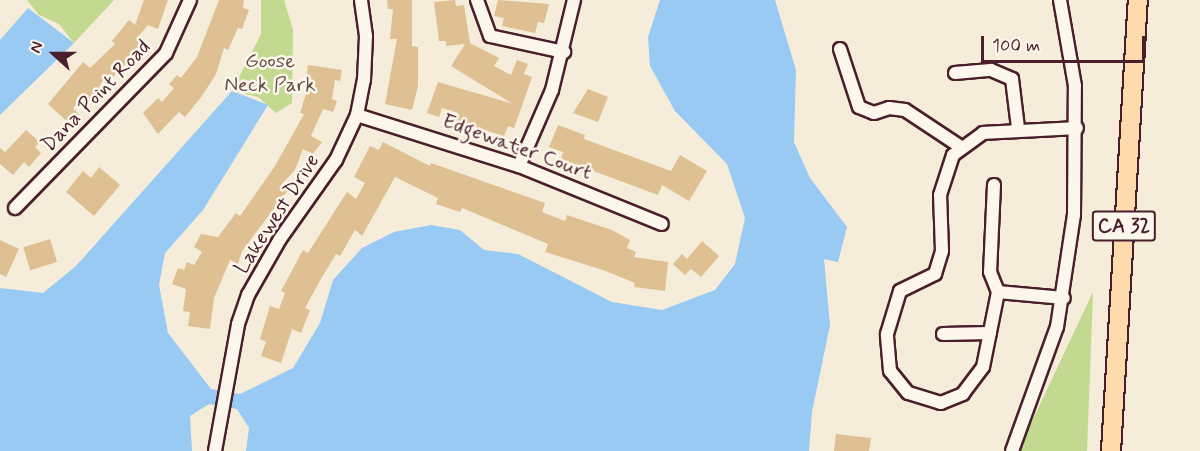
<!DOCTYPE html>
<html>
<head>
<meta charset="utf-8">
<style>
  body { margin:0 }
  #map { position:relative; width:1200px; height:451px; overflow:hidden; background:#f5ecda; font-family:Mynerve,sans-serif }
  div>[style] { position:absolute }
  .green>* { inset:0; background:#c2d98f }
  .water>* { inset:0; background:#98caf4 }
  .building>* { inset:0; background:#dfc092; transform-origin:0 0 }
  .roads { filter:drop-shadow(2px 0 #4a1f2b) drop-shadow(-2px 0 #4a1f2b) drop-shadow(0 2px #4a1f2b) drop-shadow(0 -2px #4a1f2b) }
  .minor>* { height:12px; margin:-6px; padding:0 6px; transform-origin:6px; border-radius:6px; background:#fbf7ec }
  .primary>* { height:18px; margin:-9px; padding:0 9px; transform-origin:9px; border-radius:9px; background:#fedbac }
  span { translate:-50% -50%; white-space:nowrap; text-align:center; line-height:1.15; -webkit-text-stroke:5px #fbf7ec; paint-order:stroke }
  .shield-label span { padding:2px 4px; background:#fbf7ec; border:2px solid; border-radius:4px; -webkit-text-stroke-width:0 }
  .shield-label { font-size:20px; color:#4a1f2b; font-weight:700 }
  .park-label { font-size:21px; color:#684e44 }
  .street-label { font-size:21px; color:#4a1f2b }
  .north { position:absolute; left:24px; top:24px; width:60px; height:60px; -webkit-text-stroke:4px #fbf7ec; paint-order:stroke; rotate:291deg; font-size:16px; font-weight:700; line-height:24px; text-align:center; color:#4a1f2b }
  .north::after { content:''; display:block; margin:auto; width:21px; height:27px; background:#4a1f2b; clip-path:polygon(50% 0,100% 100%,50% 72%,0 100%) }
  .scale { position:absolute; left:981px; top:36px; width:164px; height:27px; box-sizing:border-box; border:3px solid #4a1f2b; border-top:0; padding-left:8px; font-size:18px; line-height:21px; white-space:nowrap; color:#4a1f2b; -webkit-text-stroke:4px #fbf7ec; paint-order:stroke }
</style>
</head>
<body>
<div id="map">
  <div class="green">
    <i style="clip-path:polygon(27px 0,114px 0,74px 43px,59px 24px,39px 15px)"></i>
    <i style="clip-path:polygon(261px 0,284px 0,293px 30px,292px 103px,276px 113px,258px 97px,232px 91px,261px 34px)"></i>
    <i style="clip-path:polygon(1093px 292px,1087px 451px,1018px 451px)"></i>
  </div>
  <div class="water">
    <i style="clip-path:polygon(660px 0,775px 0,796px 70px,794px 142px,810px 178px,847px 227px,838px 262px,824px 259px,830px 325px,812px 412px,809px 451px,246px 451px,249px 428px,237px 409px,209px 404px,190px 416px,192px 451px,0 451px,0 288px,43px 293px,76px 266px,232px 91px,268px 105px,203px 210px,165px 253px,159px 285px,168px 333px,211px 389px,240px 394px,293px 368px,320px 323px,333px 280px,362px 248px,394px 232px,431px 225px,460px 230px,484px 250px,518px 254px,612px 302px,662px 310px,715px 290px,735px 264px,745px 218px,727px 164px,675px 111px,650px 66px,648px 37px)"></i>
    <i style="clip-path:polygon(28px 8px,74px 43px,0 115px,0 40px)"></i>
  </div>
  <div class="building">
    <i style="clip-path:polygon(144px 0,168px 0,158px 29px,148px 25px,136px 39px,143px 46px,110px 80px,106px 75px,91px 101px,84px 96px,73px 108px,79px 114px,70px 124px,48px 104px,83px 62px,90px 68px,115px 44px,112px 41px,129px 20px,135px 25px)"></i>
    <i style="clip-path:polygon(219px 0,244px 0,243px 8px,249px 10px,242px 29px,238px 28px,228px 50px,224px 48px,216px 74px,202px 96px,185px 117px,179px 112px,158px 134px,143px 113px,158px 98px,162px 102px,174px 88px,169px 84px,177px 75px,181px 78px,197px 57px)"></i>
    <i style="clip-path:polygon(387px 0,412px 0,412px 46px,418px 47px,418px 86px,412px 110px,385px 104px,397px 39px,390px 39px,393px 9px,388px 9px)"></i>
    <i style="clip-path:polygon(455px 0,456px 6px,464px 5px,470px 43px,499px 58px,494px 66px,511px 75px,517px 60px,528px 64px,524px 74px,532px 77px,521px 109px,514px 128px,508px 126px,504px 136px,456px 121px,458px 113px,442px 108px,439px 117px,427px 113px,438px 82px,513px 104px,451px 66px,465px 44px,446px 46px,446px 41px,439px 41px,434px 2px)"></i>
    <i style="clip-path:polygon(498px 0,549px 4px,544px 23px,538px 22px,535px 33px,502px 26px,504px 18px,494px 16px)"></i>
    <i style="clip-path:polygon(308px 65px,342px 70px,340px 81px,335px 80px,332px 99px,337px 101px,333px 112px,323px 109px,311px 136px,322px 142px,313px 154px,303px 149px,295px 170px,281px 185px,288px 190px,242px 251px,238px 264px,230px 260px,214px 298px,210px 329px,188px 326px,190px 312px,183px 311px,186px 289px,172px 284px,178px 268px,184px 270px,187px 262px,194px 265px,202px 252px,194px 247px,201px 234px,218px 237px,236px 213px,240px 216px,275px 166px,304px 114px,300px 113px,309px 84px,306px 84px)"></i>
    <i style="clip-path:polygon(588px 89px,608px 97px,598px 122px,573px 113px)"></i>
    <i style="clip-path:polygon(558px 125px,585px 135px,584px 139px,671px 171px,680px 155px,707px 171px,689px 201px,662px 185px,658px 195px,561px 159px,563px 152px,549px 147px)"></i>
    <i style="clip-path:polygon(26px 130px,40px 142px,35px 147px,41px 153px,29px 167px,24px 162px,13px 175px,0 164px,0 148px,5px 152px)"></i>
    <i style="clip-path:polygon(383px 142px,430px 166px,431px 163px,545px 203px,542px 212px,565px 221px,567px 215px,612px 230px,630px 240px,627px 248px,636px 252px,634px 257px,668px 262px,665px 291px,634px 287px,635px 283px,603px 270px,545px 252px,548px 244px,462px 208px,460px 212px,436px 204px,438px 198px,395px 177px,362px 236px,355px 230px,340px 256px,336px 254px,322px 277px,305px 308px,310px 310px,301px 333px,292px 329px,281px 363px,261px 356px,266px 342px,260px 339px,270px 306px,279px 309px,285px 293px,281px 291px,303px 250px,308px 253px,347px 192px,356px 199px,365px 183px,354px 177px,370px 146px,379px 150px)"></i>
    <i style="clip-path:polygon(99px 167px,120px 185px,94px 216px,66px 192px,83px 171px,91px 178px)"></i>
    <i style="left:50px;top:239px;width:24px;height:28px;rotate:73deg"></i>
    <i style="clip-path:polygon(0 240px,19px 249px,6px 277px,0 274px)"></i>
    <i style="clip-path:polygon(702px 241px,719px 256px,701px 277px,691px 269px,685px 275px,673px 264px,682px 254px,687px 259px)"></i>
    <i style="clip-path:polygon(836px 434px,871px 438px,869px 451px,834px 451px)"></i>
  </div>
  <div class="roads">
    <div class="minor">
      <i style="left:477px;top:0;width:38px;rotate:70deg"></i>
      <i style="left:490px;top:36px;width:76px;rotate:12.2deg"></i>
      <i style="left:840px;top:49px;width:61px;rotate:71.9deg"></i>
      <i style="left:859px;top:107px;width:16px;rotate:22deg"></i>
      <i style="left:874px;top:113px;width:16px;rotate:-18deg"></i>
      <i style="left:889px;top:108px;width:16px;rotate:7deg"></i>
      <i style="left:905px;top:110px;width:67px;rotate:33.5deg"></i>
      <i style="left:955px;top:73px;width:36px;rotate:-5deg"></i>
      <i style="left:991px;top:70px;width:23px;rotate:23deg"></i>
      <i style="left:1012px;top:79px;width:49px;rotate:83deg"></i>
      <i style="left:357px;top:115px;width:170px;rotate:17.5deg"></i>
      <i style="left:519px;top:166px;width:154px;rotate:22.1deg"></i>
      <i style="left:519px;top:166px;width:83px;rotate:-66.5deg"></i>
      <i style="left:552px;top:90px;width:93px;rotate:-76.3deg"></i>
      <i style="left:994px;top:185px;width:87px;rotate:92.6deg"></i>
      <i style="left:990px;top:272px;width:22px;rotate:68deg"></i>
      <i style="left:15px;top:208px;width:216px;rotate:-45.7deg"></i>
      <i style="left:166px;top:53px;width:58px;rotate:-65.6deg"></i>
      <i style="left:998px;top:292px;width:76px;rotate:101.3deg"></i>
      <i style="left:983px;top:367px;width:34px;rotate:127deg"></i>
      <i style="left:963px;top:394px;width:24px;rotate:158deg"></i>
      <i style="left:941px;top:403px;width:34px;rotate:-163deg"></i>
      <i style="left:908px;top:393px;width:28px;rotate:-129deg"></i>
      <i style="left:890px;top:371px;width:37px;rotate:-95deg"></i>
      <i style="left:887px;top:334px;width:45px;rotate:-73.2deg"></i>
      <i style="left:900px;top:291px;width:39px;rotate:-26deg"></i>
      <i style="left:935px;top:274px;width:24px;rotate:-73deg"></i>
      <i style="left:942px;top:251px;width:56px;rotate:-92deg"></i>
      <i style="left:940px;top:195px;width:42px;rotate:-72deg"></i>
      <i style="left:953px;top:155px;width:37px;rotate:-36deg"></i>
      <i style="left:983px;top:133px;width:94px;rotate:-3deg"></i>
      <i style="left:998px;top:292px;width:66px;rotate:5.2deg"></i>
      <i style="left:943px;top:334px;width:47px;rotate:-1.2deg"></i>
      <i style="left:215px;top:451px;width:129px;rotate:-79.7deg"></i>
      <i style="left:238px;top:324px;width:31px;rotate:-71deg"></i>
      <i style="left:248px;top:295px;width:64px;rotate:-60.3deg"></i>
      <i style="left:280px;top:239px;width:97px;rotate:-54.7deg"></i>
      <i style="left:336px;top:160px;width:50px;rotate:-65deg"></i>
      <i style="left:357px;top:115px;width:36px;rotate:-79deg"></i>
      <i style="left:364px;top:80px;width:44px;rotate:-87.4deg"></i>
      <i style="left:366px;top:36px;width:36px;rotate:-98deg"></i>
      <i style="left:1012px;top:451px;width:132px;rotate:-70.1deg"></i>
      <i style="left:1057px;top:327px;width:113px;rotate:-81.4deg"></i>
      <i style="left:1074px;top:215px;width:129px;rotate:-89.6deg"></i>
      <i style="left:1075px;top:86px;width:87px;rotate:-99.9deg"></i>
    </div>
    <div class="primary">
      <i style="left:1111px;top:451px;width:452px;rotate:-86.6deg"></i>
    </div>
  </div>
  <div class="shield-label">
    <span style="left:1124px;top:226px">CA 32</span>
  </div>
  <div class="park-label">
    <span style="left:270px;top:73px">Goose<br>Neck Park</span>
  </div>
  <div class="street-label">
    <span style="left:96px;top:96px;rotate:-46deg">Dana Point Road</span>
    <span style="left:517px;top:147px;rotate:20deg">Edgewater Court</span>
    <span style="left:277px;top:214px;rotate:-57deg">Lakewest Drive</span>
  </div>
  <div class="north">N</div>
  <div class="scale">100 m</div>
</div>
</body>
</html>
